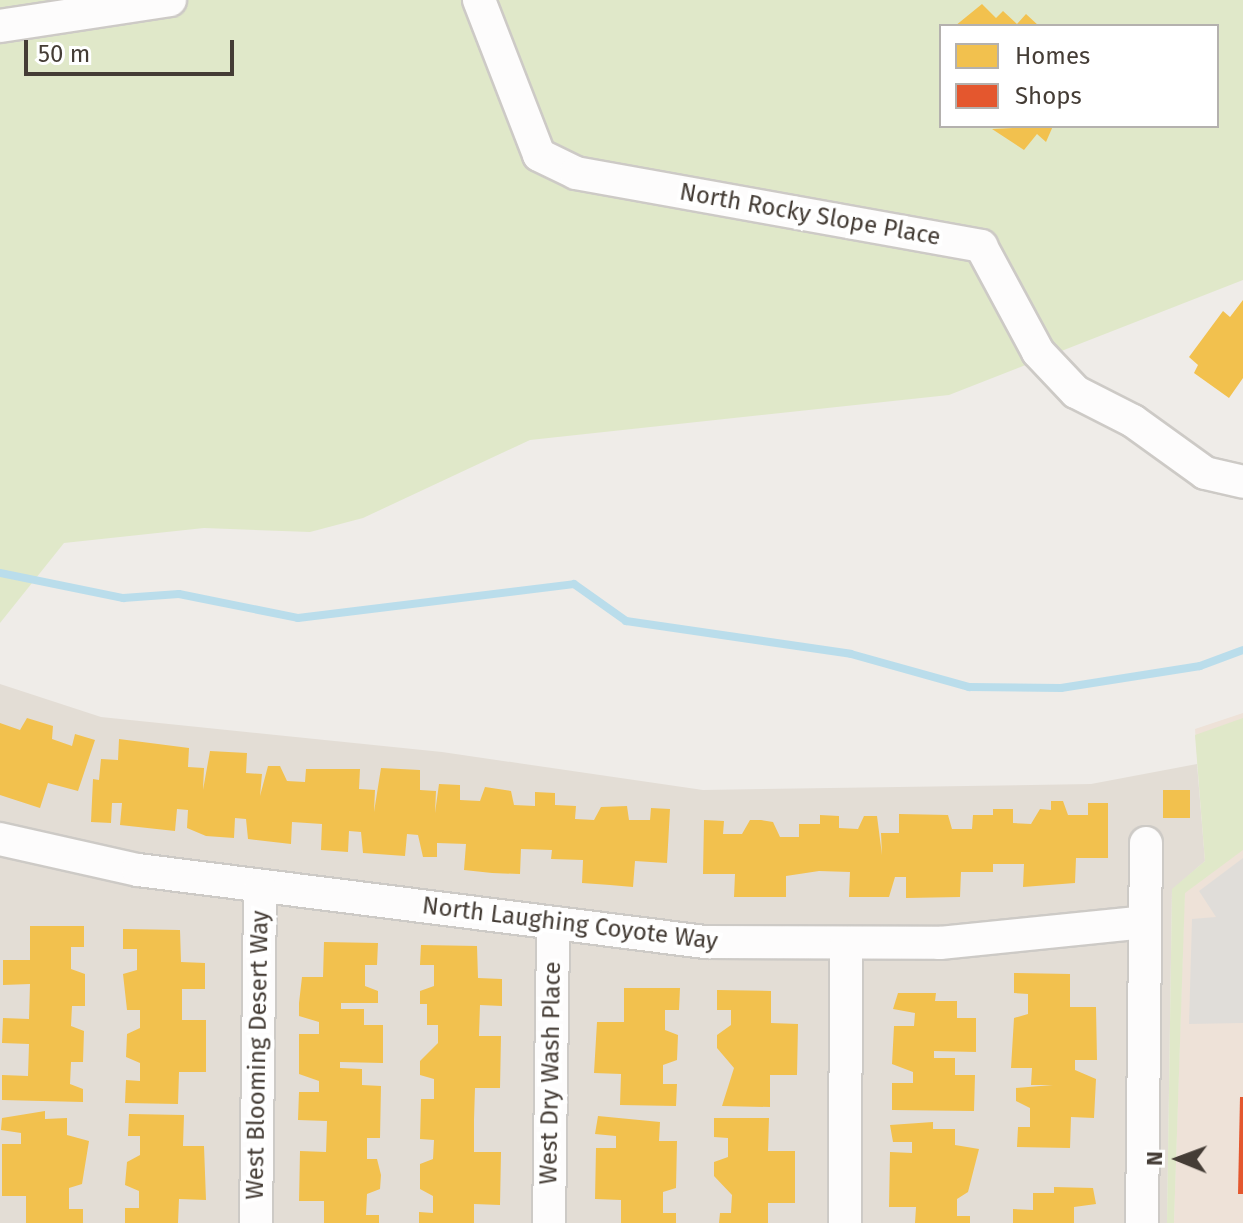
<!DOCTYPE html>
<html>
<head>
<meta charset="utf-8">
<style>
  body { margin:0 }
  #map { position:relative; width:1243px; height:1223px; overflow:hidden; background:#efece8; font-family:"Fira Sans",sans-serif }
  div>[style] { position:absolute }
  .residential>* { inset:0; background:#e3ddd5 }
  .commercial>* { inset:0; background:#eee2d8 }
  .green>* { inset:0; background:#e0e8c9 }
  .parking>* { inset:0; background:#e0ddd9 }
  .homes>* { inset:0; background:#f2c14e; transform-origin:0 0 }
  .shops>* { inset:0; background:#e4572e }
  .stream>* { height:8px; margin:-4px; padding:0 4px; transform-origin:4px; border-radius:4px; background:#baddeb }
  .roads { filter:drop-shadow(2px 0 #cdcac6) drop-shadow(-2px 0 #cdcac6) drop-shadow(0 2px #cdcac6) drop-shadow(0 -2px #cdcac6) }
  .minor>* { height:32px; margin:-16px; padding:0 16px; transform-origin:16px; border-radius:16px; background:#fdfcfc }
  span { translate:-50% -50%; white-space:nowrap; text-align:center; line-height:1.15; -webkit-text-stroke:8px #fff; paint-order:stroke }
  .street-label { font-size:24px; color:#443c35 }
  .legend { position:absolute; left:939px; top:24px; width:280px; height:104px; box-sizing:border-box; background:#fff; border:2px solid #b4b1ae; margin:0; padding:10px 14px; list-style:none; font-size:24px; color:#443c35 }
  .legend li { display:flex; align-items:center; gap:16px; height:40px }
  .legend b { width:40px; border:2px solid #b4b1ae }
  .north { position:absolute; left:1139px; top:1119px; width:80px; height:80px; -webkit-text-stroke:6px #fff; paint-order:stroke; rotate:271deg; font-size:22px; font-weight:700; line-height:32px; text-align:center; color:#443c35 }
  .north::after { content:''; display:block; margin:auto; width:28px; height:36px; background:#443c35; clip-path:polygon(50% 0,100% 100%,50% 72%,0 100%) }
  .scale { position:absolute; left:24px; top:40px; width:210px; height:36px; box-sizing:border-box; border:4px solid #443c35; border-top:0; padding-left:10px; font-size:24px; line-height:28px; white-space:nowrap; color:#443c35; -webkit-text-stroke:6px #fff; paint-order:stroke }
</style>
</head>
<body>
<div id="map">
  <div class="residential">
    <i style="clip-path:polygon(0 684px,101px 717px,442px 752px,703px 790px,1091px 784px,1197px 764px,1205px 861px,1172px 890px,1167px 1223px,0 1223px)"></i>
  </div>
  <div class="commercial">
    <i style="clip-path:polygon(1243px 713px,1243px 1223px,1174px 1223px,1185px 880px,1205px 861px,1195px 729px)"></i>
  </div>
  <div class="green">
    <i style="clip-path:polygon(evenodd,0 0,1243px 0,1243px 280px,949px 395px,530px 440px,363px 518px,310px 532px,204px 528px,64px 543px,0 623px,0 0,941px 26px,1217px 26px,1217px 126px,941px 126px,941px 26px)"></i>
    <i style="clip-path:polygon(1243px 718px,1243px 850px,1185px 893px,1174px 1223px,1167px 1223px,1172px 889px,1205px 861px,1195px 735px)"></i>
  </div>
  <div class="parking">
    <i style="clip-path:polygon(1243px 858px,1243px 1023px,1189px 1024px,1192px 919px,1216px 917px,1199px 891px)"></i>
  </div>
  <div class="homes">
    <i style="clip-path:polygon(982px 4px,996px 18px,1003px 11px,1017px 24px,1026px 14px,1039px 26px,955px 26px)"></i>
    <i style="clip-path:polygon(1053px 126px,1046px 142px,1037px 134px,1024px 150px,992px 129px)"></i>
    <i style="clip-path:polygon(1243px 300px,1243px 378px,1229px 398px,1194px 373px,1198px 365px,1189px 357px,1223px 311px,1230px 317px)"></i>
    <i style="clip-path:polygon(27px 718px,53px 726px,52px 739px,72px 746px,75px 734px,95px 740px,78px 791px,48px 783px,40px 808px,0 795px,0 723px,20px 730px)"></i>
    <i style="clip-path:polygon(119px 739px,189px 748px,188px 767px,204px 768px,203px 790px,210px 751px,247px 753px,246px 773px,262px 774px,260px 796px,268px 766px,280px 766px,287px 781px,305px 782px,306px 769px,360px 769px,359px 789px,375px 790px,374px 812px,381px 768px,420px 770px,420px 790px,436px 791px,435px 813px,439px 784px,460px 785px,460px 800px,480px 801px,485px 787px,511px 791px,514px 805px,535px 806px,535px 792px,555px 793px,555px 805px,576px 806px,575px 819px,594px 820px,601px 807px,627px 806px,629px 820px,650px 820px,651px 808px,670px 809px,667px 863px,635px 861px,633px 887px,610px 885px,582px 883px,583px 860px,551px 859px,552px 850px,521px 849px,520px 874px,492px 873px,464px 870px,466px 844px,437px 843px,437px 857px,423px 857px,418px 835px,407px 834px,405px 856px,363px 853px,361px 832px,349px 831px,348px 852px,321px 850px,322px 824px,292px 822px,291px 844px,248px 839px,246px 819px,235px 818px,234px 838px,206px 836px,187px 828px,188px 810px,177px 809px,175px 831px,120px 825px,122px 803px,112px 803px,111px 823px,91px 822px,93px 779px,99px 780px,101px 759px,118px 760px)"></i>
    <i style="left:1163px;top:790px;width:27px;height:28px"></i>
    <i style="clip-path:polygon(1051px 801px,1063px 801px,1068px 815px,1088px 815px,1088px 803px,1108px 803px,1108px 858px,1076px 858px,1075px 883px,1023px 887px,1024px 864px,993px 864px,993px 872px,961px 872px,960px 897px,906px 898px,906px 877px,895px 877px,889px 897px,849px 897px,850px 872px,819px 871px,786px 876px,786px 897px,734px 897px,735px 874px,703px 874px,704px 820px,724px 821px,723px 834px,742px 834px,750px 820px,761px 820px,773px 822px,780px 837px,799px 837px,799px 824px,820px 824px,820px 815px,839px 816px,839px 828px,858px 829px,864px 816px,877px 816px,882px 855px,881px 833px,899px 833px,899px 814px,948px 815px,952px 829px,972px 829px,973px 815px,993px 815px,993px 809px,1013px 809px,1013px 823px,1031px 824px,1040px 809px,1051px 810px)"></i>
    <i style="clip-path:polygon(30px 926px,84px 926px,84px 947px,71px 947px,71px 969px,85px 974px,85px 1006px,72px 1006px,71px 1026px,84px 1031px,83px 1062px,71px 1062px,70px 1084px,83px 1089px,83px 1102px,2px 1100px,2px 1075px,28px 1076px,29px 1044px,2px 1043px,3px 1018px,29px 1019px,30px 984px,3px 985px,3px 960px,30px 960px)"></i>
    <i style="clip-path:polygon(123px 929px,180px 930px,181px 962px,205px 963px,205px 989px,182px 989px,182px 1020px,206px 1020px,206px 1072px,179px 1072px,178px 1104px,125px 1103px,126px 1080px,140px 1081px,140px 1063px,126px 1057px,127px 1034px,140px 1028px,140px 1010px,127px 1010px,123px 974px,137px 970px,137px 949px,123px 949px)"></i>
    <i style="clip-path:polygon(324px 942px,378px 943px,377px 965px,365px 965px,365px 986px,378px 991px,378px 1003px,341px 1003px,341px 1009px,364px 1009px,364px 1025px,383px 1025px,383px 1063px,340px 1062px,340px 1068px,362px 1069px,362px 1085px,381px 1086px,380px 1138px,367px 1138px,367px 1159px,377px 1159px,381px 1175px,380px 1189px,367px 1194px,366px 1215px,379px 1215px,379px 1223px,324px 1223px,324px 1201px,299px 1201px,300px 1151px,326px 1152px,327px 1121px,298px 1120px,299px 1092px,319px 1092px,319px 1081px,299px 1074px,299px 1034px,319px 1034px,319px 1022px,299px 1016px,299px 1003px,302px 977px,323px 977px)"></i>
    <i style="clip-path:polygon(421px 945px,477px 946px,478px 978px,502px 979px,502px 1006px,480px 1005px,479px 1036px,501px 1036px,500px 1088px,475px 1088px,474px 1120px,474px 1152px,501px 1152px,500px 1205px,474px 1204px,474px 1223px,419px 1223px,419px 1212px,433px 1213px,433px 1196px,420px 1189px,420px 1164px,433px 1159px,434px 1140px,420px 1139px,421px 1099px,434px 1099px,434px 1079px,420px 1075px,420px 1061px,438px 1043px,438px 1025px,427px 1025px,427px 1004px,420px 1004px,420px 991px,434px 986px,434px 965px,420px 965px)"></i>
    <i style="clip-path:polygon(1014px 973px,1070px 974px,1070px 1007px,1096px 1007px,1097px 1060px,1075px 1060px,1075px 1070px,1096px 1079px,1094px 1118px,1071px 1117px,1070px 1148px,1017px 1147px,1018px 1127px,1030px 1127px,1030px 1108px,1016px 1101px,1016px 1088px,1053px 1085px,1031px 1085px,1032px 1068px,1011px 1068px,1014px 1018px,1028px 1014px,1028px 994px,1014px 993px)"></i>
    <i style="clip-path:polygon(624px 988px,680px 988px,679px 1010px,665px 1010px,665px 1030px,678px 1035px,677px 1060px,663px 1065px,663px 1084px,677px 1084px,676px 1106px,620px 1105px,621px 1074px,594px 1073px,597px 1022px,624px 1022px)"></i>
    <i style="clip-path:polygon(717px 990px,771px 991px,771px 1023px,798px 1024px,797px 1075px,770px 1075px,770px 1107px,722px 1106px,734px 1068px,717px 1048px,717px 1035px,731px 1025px,731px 1010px,717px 1010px)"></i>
    <i style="clip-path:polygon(898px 993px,936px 993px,935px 1001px,957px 1001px,957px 1018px,976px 1018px,976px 1052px,934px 1051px,934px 1058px,955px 1058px,955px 1075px,975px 1075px,974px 1111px,892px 1110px,892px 1083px,913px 1083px,913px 1072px,892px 1064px,894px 1026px,914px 1026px,915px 1013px,893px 1009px)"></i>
    <i style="clip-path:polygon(45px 1111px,45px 1119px,67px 1118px,67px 1135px,89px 1141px,82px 1184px,69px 1188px,69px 1209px,83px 1209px,83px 1223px,26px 1223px,26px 1196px,2px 1196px,2px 1144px,21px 1144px,21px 1133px,1px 1130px,2px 1118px)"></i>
    <i style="clip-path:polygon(129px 1114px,184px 1115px,183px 1146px,204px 1146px,206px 1200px,179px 1199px,178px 1223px,125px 1223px,125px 1208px,139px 1208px,139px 1191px,125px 1185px,127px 1162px,140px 1155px,140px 1136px,128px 1136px)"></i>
    <i style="clip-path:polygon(598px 1116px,660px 1122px,659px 1141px,677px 1141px,676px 1188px,663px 1192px,663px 1213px,676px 1213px,676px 1223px,621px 1223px,621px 1200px,595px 1199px,596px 1148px,616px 1148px,616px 1136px,595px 1134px)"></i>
    <i style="clip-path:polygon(714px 1118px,769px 1118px,768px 1151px,795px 1151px,795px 1203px,768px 1203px,768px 1223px,719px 1223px,720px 1213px,731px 1213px,732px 1195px,714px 1176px,714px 1162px,728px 1157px,728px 1138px,714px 1137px)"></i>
    <i style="clip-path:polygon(933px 1122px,933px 1129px,955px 1129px,955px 1145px,979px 1149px,968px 1192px,957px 1199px,957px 1216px,970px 1216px,970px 1223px,915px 1223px,916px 1207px,889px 1207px,890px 1152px,912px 1153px,912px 1142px,893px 1142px,890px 1125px)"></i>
    <i style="clip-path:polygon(1054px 1187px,1093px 1188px,1096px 1204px,1074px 1207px,1074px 1223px,1013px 1223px,1013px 1209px,1033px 1210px,1033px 1193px,1054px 1193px)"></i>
  </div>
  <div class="shops">
    <i style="clip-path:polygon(1240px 1097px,1243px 1097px,1243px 1194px,1238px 1194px)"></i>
  </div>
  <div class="stream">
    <i style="left:0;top:573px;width:126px;rotate:11.5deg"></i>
    <i style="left:123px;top:598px;width:56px;rotate:-4.1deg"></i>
    <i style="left:179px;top:594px;width:121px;rotate:11.4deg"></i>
    <i style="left:298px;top:618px;width:278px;rotate:-7deg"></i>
    <i style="left:574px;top:584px;width:64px;rotate:35.4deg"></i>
    <i style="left:626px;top:621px;width:227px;rotate:8.3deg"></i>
    <i style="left:851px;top:654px;width:123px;rotate:15.6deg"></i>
    <i style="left:969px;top:687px;width:92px;rotate:0.6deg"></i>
    <i style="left:1061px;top:688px;width:141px;rotate:-9deg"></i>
    <i style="left:1200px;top:666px;width:46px;rotate:-20.4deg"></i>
  </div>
  <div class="roads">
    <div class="minor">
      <i style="left:479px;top:0;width:166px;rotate:68.8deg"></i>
      <i style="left:539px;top:155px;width:41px;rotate:25.9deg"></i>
      <i style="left:576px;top:173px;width:412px;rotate:10.2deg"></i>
      <i style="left:981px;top:246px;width:120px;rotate:61.7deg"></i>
      <i style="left:1038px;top:352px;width:55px;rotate:46.5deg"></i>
      <i style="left:1076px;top:392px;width:64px;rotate:27deg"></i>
      <i style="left:1133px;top:421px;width:89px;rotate:35.8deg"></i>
      <i style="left:1205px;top:473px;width:39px;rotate:13deg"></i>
      <i style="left:0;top:26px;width:172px;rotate:-8.7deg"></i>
      <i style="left:0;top:839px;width:141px;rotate:12.7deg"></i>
      <i style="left:138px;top:870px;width:572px;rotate:7.24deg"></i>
      <i style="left:705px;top:942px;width:235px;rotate:0.2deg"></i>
      <i style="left:940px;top:943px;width:206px;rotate:-5.8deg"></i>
      <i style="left:256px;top:1223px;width:335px;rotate:-89.3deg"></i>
      <i style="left:549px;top:1223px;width:300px;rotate:-89.2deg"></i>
      <i style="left:845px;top:1223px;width:277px;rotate:-89.8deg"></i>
      <i style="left:1142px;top:1223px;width:380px;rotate:-89.4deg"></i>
    </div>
  </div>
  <div class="street-label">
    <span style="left:810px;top:215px;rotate:10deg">North Rocky Slope Place</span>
    <span style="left:570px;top:924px;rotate:7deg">North Laughing Coyote Way</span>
    <span style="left:258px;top:1055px;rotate:-89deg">West Blooming Desert Way</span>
    <span style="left:551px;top:1073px;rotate:-89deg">West Dry Wash Place</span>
  </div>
  <ul class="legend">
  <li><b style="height:22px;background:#f2c14e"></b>Homes</li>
  <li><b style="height:22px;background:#e4572e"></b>Shops</li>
  </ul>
  <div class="north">N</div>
  <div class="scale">50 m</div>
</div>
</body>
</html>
